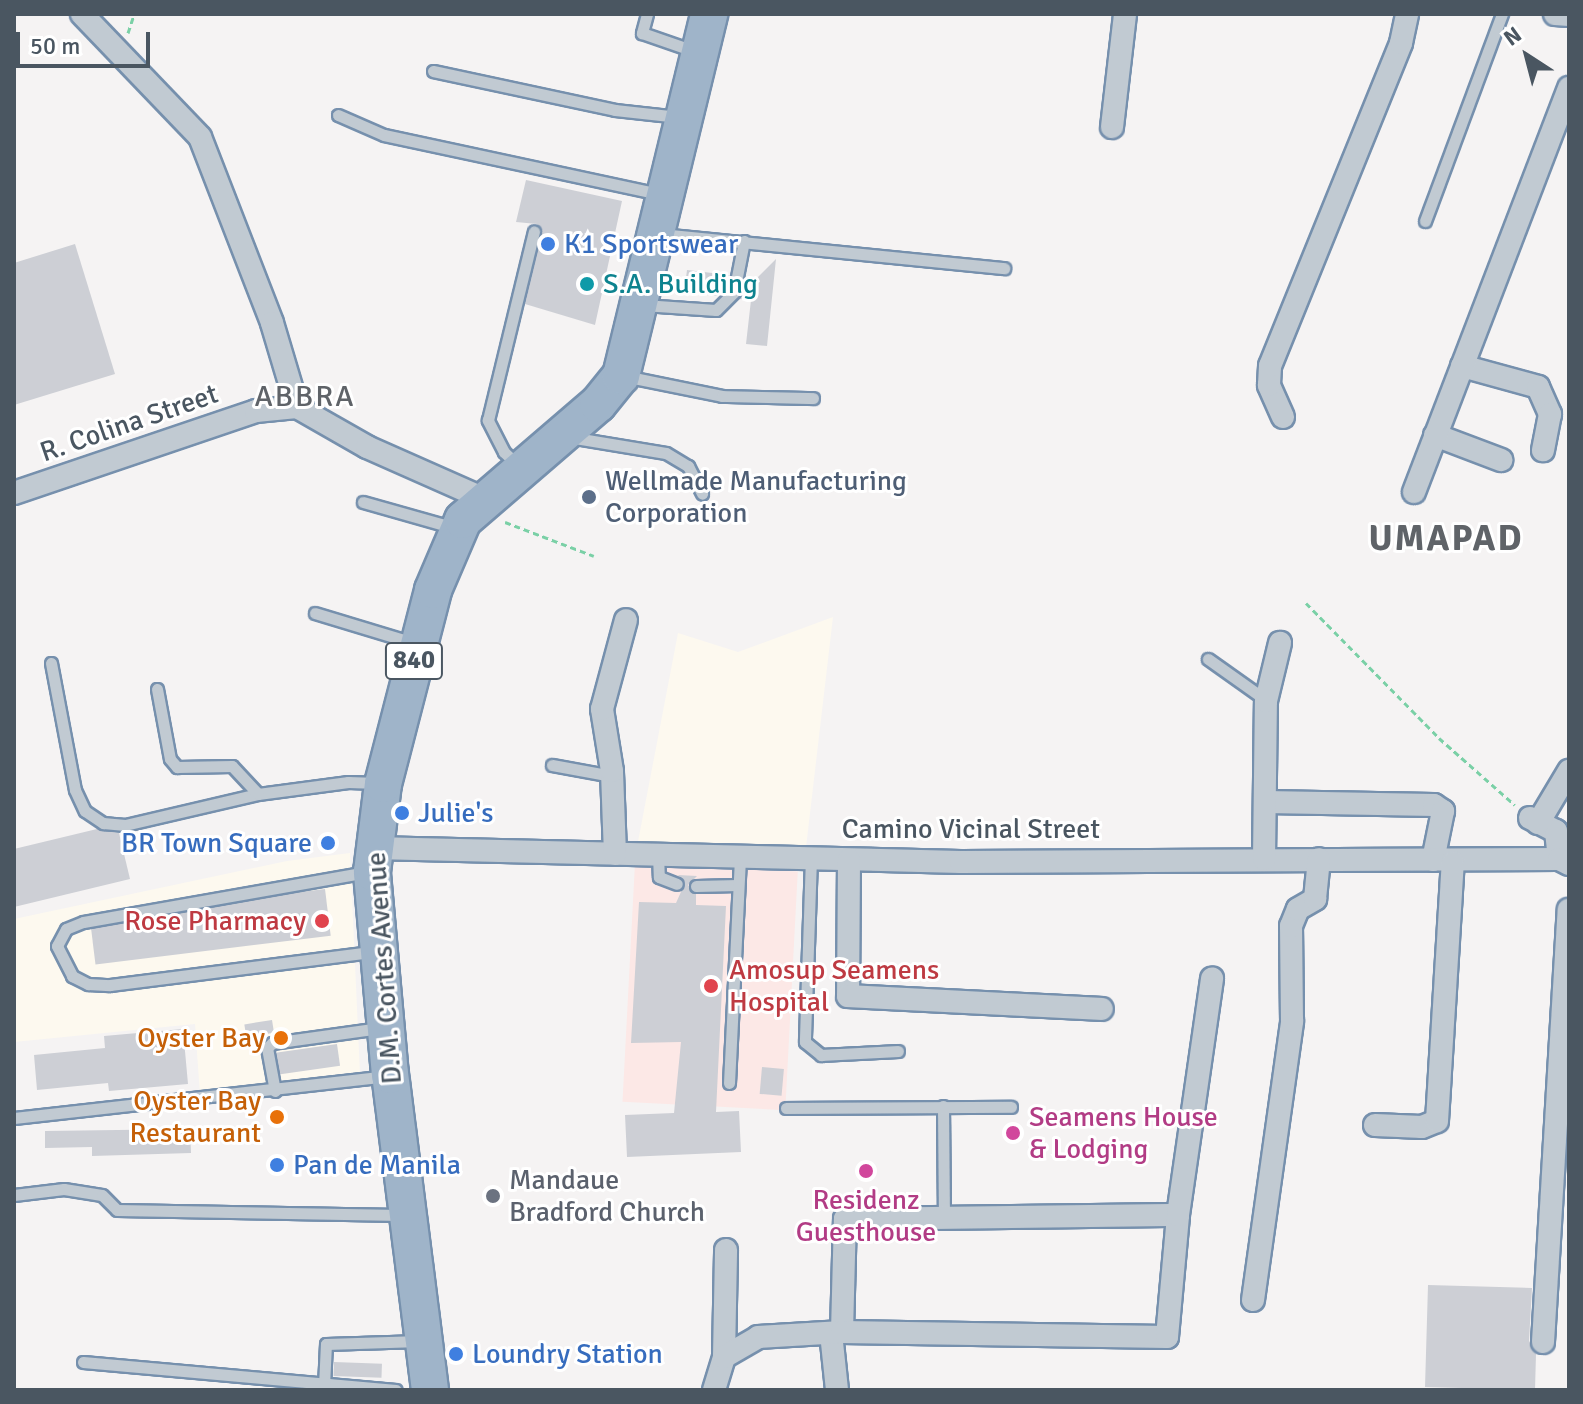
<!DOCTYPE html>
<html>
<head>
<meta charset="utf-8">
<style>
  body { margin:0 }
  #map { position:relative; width:1583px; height:1404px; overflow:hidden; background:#f5f3f3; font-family:Signika,sans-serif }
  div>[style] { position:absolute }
  .commercial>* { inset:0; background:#fdf9ef }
  .medical>* { inset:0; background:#fce8e6; transform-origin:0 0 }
  .building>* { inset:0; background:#cdcfd5; transform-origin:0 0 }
  .path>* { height:3px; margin-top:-1.5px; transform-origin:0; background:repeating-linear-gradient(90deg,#7ad0a6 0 6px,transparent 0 10px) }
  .roads { filter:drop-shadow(2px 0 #7690ad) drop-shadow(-2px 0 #7690ad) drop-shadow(0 2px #7690ad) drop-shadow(0 -2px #7690ad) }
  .service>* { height:11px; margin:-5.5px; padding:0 5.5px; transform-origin:5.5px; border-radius:5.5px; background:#c1cad2 }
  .minor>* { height:22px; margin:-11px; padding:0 11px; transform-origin:11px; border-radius:11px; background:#c1cad2 }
  .trunk>* { height:36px; margin:-18px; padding:0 18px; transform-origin:18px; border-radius:18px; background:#9fb4c9 }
  .dots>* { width:22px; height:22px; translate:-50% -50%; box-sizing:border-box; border:4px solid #fff; border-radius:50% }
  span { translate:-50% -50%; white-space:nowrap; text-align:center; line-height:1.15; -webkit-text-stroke:6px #fff; paint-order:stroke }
  .shield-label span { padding:2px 6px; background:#fff; border:2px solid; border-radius:6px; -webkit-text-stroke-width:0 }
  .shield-label { font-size:26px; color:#4a5661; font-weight:700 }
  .shop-label { font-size:28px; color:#366cbe }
  .left { translate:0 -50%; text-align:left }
  .right { translate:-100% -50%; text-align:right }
  .culture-label { font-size:28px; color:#0d838f }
  .street-label { font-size:28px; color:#4a5661 }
  .service-label { font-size:28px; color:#4e5e75 }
  .health-label { font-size:28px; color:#be3a42 }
  .food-label { font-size:28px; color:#c56008 }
  .hotel-label { font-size:28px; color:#b23c85 }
  .worship-label { font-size:28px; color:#5b616d }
  .neighbourhood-label { font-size:30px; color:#5f6368; letter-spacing:2px }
  .district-label { font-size:36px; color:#5f6368; font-weight:700; letter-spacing:2px }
  .frame { position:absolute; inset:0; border:16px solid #4a5661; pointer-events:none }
  .north { position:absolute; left:1487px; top:16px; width:80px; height:80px; -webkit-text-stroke:6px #fff; paint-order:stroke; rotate:324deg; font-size:22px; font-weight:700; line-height:32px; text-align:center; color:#4a5661 }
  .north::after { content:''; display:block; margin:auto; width:28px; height:36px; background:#4a5661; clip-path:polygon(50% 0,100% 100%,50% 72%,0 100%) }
  .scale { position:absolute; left:16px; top:32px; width:134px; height:36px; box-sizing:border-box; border:4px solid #4a5661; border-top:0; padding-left:10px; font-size:24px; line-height:28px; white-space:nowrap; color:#4a5661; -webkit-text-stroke:6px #fff; paint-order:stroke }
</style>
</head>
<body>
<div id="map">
  <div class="commercial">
    <i style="clip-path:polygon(833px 617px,805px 856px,636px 852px,678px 633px,738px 652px)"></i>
    <i style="clip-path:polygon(350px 853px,360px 1074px,200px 1095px,195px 1024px,14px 1042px,14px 919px,287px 861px)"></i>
  </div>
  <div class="medical">
    <i style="left:635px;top:863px;width:163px;height:239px;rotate:3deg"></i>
  </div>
  <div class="building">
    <i style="clip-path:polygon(526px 180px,622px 201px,595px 325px,525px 304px,542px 233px,537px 224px,516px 222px)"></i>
    <i style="clip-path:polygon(75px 244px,115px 374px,14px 405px,14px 263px)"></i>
    <i style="clip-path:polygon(776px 259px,767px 346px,746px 344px,751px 300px,739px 299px,746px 277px,757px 278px)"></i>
    <i style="clip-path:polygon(687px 270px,729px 275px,726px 288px,718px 296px,684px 293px)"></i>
    <i style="clip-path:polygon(97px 829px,119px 833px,130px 879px,14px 907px,14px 849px)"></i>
    <i style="clip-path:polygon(678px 875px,697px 876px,688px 885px,696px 894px,696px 905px,726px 906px,716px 1112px,739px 1111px,741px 1152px,627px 1157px,625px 1115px,674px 1113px,681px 1042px,631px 1043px,639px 902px,676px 903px,685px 883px)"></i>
    <i style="left:325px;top:889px;width:47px;height:237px;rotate:83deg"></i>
    <i style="left:272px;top:1020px;width:13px;height:28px;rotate:81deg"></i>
    <i style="clip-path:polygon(183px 1029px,188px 1084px,109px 1091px,108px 1083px,37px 1090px,34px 1055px,105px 1048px,104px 1036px)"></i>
    <i style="left:337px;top:1044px;width:22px;height:62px;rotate:82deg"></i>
    <i style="left:762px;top:1067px;width:22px;height:27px;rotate:5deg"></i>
    <i style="clip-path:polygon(190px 1129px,191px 1153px,92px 1156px,92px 1147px,45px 1148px,45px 1131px)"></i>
    <i style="clip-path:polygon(1428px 1285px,1532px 1288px,1529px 1341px,1536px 1354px,1535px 1390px,1425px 1387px)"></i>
    <i style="left:334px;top:1362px;width:48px;height:14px;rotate:2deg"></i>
  </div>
  <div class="path">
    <i style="left:128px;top:33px;width:20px;rotate:-72deg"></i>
    <i style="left:505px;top:522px;width:95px;rotate:20.9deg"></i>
    <i style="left:1306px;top:603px;width:190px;rotate:45.4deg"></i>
    <i style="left:1439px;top:738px;width:101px;rotate:41.4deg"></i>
  </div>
  <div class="roads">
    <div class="service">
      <i style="left:647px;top:14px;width:20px;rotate:105deg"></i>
      <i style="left:642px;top:33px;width:55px;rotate:19.1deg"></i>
      <i style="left:433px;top:71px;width:186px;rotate:12.1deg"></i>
      <i style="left:615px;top:110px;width:64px;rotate:6.2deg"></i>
      <i style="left:338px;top:115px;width:50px;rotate:23.5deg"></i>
      <i style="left:384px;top:135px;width:281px;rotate:12.1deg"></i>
      <i style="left:1425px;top:221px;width:221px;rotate:-69.6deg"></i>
      <i style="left:661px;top:234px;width:345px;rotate:5.7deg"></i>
      <i style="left:643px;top:305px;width:73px;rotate:3.9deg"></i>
      <i style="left:716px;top:310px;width:25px;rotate:-45deg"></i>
      <i style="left:734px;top:292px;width:52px;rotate:-78.9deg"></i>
      <i style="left:624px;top:376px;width:100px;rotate:11.5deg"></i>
      <i style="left:722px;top:396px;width:91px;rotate:1.3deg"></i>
      <i style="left:569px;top:437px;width:98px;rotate:9.4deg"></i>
      <i style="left:666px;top:453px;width:26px;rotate:31deg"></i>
      <i style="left:688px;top:466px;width:31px;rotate:63deg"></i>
      <i style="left:520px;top:467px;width:22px;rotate:-137deg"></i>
      <i style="left:504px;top:452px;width:36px;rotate:-117deg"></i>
      <i style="left:488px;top:420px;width:194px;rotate:-76.3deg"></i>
      <i style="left:363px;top:502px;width:96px;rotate:15.8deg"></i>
      <i style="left:315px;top:613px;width:103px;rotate:16.9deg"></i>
      <i style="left:1208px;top:659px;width:71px;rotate:35.3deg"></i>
      <i style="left:51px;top:663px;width:129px;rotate:79.3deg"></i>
      <i style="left:75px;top:790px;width:23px;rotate:65deg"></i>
      <i style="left:85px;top:811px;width:22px;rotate:34deg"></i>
      <i style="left:103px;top:823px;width:22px;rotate:5deg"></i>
      <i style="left:125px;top:825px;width:137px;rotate:-13.1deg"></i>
      <i style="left:258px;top:794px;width:91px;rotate:-7.6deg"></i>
      <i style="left:348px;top:782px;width:30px;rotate:2deg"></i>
      <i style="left:157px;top:689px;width:71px;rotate:79.5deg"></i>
      <i style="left:170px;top:759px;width:11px;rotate:49deg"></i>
      <i style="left:177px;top:767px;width:55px;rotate:-1deg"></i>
      <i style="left:232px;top:766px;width:38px;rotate:47deg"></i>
      <i style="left:552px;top:765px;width:61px;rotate:10.4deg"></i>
      <i style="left:658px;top:853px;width:24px;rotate:88deg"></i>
      <i style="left:659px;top:877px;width:19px;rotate:21deg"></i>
      <i style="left:811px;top:857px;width:185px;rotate:91.9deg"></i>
      <i style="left:805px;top:1042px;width:21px;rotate:39deg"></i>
      <i style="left:821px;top:1055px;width:77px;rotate:-3deg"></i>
      <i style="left:367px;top:872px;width:288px;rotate:170deg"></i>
      <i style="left:83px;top:922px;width:18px;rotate:158deg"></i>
      <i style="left:66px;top:929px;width:19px;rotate:118deg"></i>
      <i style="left:57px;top:946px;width:34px;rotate:63deg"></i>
      <i style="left:72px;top:976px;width:18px;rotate:27deg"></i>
      <i style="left:88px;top:984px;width:22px;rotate:3deg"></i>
      <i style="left:110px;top:985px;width:265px;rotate:-7.2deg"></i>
      <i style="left:696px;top:886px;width:42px;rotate:-1.4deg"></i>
      <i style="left:729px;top:1083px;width:228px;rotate:-87.2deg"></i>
      <i style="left:275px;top:1091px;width:44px;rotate:-100.5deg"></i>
      <i style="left:267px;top:1048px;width:7px;rotate:-45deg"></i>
      <i style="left:272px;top:1043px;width:109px;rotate:-7.9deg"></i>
      <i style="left:943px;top:1106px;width:113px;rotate:89.5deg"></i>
      <i style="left:786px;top:1108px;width:225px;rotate:-0.3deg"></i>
      <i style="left:14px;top:1118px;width:374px;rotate:-6.4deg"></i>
      <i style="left:14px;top:1195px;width:50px;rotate:-6.8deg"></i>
      <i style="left:64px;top:1189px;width:38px;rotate:9deg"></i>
      <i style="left:102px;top:1195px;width:21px;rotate:45deg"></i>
      <i style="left:117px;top:1210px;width:284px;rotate:1deg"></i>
      <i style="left:83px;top:1362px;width:314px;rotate:5.1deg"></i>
      <i style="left:324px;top:1386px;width:42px;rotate:-87.3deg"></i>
      <i style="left:326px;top:1344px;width:94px;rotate:-1.8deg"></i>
    </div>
    <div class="minor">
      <i style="left:82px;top:14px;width:170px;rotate:46.2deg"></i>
      <i style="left:200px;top:137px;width:199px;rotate:68.8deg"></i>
      <i style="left:272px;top:323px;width:88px;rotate:73.4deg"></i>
      <i style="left:1555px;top:14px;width:14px;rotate:4deg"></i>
      <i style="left:1112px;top:127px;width:114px;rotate:-83.4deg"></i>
      <i style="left:1462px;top:366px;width:79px;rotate:15.4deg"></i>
      <i style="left:1538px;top:387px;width:30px;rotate:66deg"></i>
      <i style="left:1550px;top:414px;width:37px;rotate:101deg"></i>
      <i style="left:1283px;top:417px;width:35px;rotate:-114deg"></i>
      <i style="left:1269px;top:385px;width:19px;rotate:-87deg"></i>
      <i style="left:1270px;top:366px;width:349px;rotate:-67.9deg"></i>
      <i style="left:1401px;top:43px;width:30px;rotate:-78deg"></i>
      <i style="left:1435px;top:435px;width:71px;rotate:20.7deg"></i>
      <i style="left:1414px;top:492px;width:433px;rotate:-69deg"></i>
      <i style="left:14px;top:493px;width:256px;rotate:-18.7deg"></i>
      <i style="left:256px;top:411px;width:41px;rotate:-5.6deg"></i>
      <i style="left:297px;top:407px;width:81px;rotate:29.7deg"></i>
      <i style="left:367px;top:447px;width:126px;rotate:23.9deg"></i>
      <i style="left:1266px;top:802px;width:168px;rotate:1deg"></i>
      <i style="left:1434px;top:805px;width:11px;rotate:34deg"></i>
      <i style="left:1443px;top:811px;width:50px;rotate:101.5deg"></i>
      <i style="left:1530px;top:818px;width:29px;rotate:27deg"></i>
      <i style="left:1556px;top:831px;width:28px;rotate:84deg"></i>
      <i style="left:1538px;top:823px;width:61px;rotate:-59.2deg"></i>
      <i style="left:373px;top:848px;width:588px;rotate:1.36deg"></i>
      <i style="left:961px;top:862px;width:598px;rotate:-0.29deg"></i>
      <i style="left:1559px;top:859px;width:11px;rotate:27deg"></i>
      <i style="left:615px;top:854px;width:83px;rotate:-92.1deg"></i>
      <i style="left:612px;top:771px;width:63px;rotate:-99.2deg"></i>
      <i style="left:602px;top:709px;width:92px;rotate:-74.9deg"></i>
      <i style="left:1264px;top:859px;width:158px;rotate:-89.3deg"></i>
      <i style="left:1266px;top:701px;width:60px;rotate:-76.4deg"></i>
      <i style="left:849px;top:860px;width:136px;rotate:90.4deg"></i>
      <i style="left:848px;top:996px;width:254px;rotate:2.9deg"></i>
      <i style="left:1375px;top:1125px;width:47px;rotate:2.4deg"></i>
      <i style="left:1422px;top:1127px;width:16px;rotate:-22deg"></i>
      <i style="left:1437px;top:1121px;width:259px;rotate:-86.5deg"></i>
      <i style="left:1253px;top:1300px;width:282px;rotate:-82deg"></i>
      <i style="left:1292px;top:1021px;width:95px;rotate:-90.6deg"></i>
      <i style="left:1291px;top:926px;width:18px;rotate:-68deg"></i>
      <i style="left:1298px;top:909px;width:20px;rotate:-30deg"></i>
      <i style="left:1315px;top:899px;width:40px;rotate:-84.3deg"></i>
      <i style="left:842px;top:1332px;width:113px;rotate:-88.5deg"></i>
      <i style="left:845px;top:1219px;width:333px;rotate:-0.7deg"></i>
      <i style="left:831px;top:1333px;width:57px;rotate:84deg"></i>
      <i style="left:1543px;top:1342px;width:433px;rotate:-86.6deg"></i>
      <i style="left:724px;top:1357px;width:107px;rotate:-88.9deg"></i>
      <i style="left:714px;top:1390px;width:34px;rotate:-73deg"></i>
      <i style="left:724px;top:1357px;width:39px;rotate:-30deg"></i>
      <i style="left:758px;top:1337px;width:84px;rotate:-3.4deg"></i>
      <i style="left:842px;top:1332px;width:325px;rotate:0.9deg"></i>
      <i style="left:1167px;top:1337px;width:122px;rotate:-84.8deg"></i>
      <i style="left:1178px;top:1215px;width:239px;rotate:-81.8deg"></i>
    </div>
    <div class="trunk">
      <i style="left:430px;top:1390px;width:318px;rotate:-97.2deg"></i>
      <i style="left:390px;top:1075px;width:204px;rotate:-95.1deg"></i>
      <i style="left:372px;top:872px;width:89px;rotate:-82.9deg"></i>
      <i style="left:383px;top:784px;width:200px;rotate:-75.5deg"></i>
      <i style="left:433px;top:590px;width:76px;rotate:-66.8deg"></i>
      <i style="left:463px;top:520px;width:178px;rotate:-40.7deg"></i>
      <i style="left:598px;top:404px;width:36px;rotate:-51deg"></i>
      <i style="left:621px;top:376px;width:373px;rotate:-76.3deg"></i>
    </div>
  </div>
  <div class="dots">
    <i style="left:548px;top:244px;background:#3f7fe0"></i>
    <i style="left:587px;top:284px;background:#0f9aa8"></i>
    <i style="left:589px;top:497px;background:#5c6f8a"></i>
    <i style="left:402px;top:813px;background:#3f7fe0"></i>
    <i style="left:328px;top:843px;background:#3f7fe0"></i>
    <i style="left:322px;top:921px;background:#e0444e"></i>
    <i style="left:711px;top:986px;background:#e0444e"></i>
    <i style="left:281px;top:1038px;background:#e8710a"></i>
    <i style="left:277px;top:1117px;background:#e8710a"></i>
    <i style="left:1013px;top:1133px;background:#d1479c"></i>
    <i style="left:277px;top:1165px;background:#3f7fe0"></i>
    <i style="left:866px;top:1171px;background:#d1479c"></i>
    <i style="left:493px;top:1196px;background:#6b7280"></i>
    <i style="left:456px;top:1354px;background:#3f7fe0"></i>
  </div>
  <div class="shield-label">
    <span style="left:414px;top:661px">840</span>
  </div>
  <div class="shop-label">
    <span class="left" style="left:564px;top:244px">K1 Sportswear</span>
    <span class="left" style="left:418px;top:813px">Julie's</span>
    <span class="right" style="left:312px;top:843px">BR Town Square</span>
    <span class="left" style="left:293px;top:1165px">Pan de Manila</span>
    <span class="left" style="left:472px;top:1354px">Loundry Station</span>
  </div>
  <div class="culture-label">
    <span class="left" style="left:603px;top:284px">S.A. Building</span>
  </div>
  <div class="street-label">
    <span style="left:129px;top:423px;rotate:-19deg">R. Colina Street</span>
    <span style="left:971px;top:829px">Camino Vicinal Street</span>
    <span style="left:384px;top:968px;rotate:-94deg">D.M. Cortes Avenue</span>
  </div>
  <div class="service-label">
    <span class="left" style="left:605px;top:497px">Wellmade Manufacturing<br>Corporation</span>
  </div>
  <div class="health-label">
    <span class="right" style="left:306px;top:921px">Rose Pharmacy</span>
    <span class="left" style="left:729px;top:986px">Amosup Seamens<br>Hospital</span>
  </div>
  <div class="food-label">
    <span class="right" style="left:265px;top:1038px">Oyster Bay</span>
    <span class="right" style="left:261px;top:1117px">Oyster Bay<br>Restaurant</span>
  </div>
  <div class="hotel-label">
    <span class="left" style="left:1029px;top:1133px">Seamens House<br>&amp; Lodging</span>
    <span style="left:866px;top:1216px">Residenz<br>Guesthouse</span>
  </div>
  <div class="worship-label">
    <span class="left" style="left:509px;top:1196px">Mandaue<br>Bradford Church</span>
  </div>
  <div class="neighbourhood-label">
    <span style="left:305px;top:397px">ABBRA</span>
  </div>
  <div class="district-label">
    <span style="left:1446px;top:539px">UMAPAD</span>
  </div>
  <div class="frame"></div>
  <div class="north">N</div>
  <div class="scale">50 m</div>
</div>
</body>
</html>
